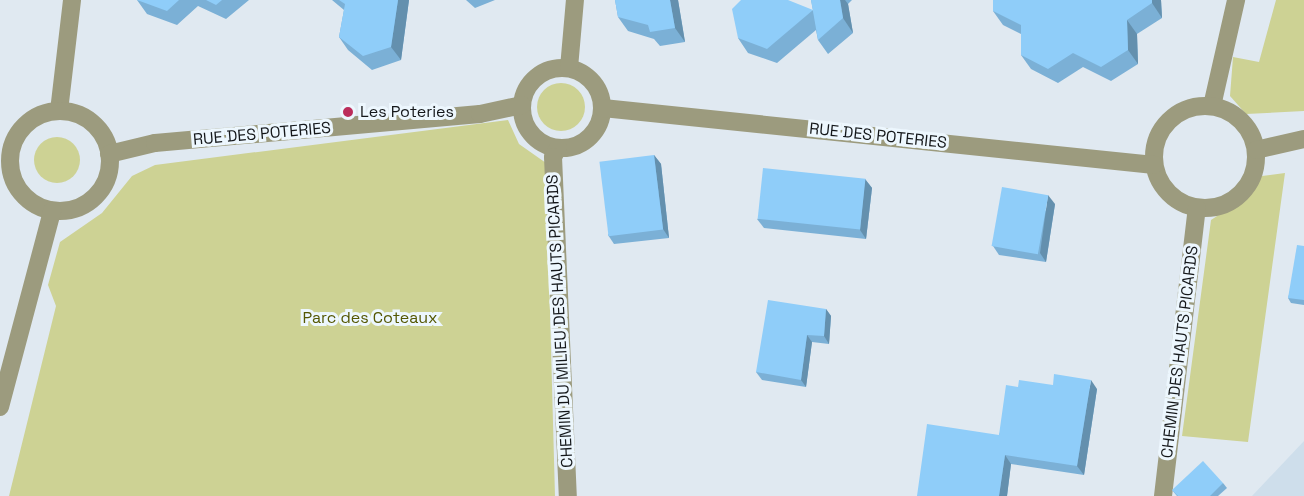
<!DOCTYPE html>
<html>
<head>
<meta charset="utf-8">
<style>
  body { margin:0 }
  #map { position:relative; width:1304px; height:496px; overflow:hidden; background:#e0e9f1; font-family:"Space Grotesk",sans-serif }
  div>[style] { position:absolute }
  .built>* { inset:0; background:#cedeeb }
  .green>* { inset:0; background:#cdd294 }
  .round { border-radius:50% }
  .minor>* { height:18px; margin:-9px; padding:0 9px; transform-origin:9px; border-radius:9px; background:#9c9b7e }
  .minor>.ring { margin:-9px; padding:0; box-sizing:content-box; background:none; border:18px solid #9c9b7e; border-radius:50% }
  .wall>* { inset:0; background:#7bb0d6 }
  .shaded-wall>* { inset:0; background:#6490ae }
  .building>* { inset:0; background:#8fcdf9; transform-origin:0 0 }
  .dots>* { width:16px; height:16px; translate:-50% -50%; box-sizing:border-box; border:3px solid #edf7fe; border-radius:50% }
  span { translate:-50% -50%; white-space:nowrap; text-align:center; line-height:1.15; -webkit-text-stroke:6px #edf7fe; paint-order:stroke }
  .poi-label { font-size:16px; color:#14171a }
  .left { translate:0 -50%; text-align:left }
  .street-label { font-size:16px; color:#14171a }
  .park-label { font-size:16px; color:#545703 }
</style>
</head>
<body>
<div id="map">
  <div class="built">
    <i style="clip-path:polygon(1304px 441px,1304px 496px,1252px 496px)"></i>
  </div>
  <div class="green">
    <i style="clip-path:polygon(1276px 0,1304px 0,1304px 111px,1246px 114px,1230px 96px,1233px 57px,1259px 62px)"></i>
    <i class="round" style="left:537px;top:83px;width:48px;height:48px"></i>
    <i style="clip-path:polygon(508px 120px,519px 144px,546px 163px,555px 496px,9px 496px,56px 306px,48px 285px,60px 242px,102px 213px,132px 176px,155px 165px)"></i>
    <i class="round" style="left:34px;top:137px;width:46px;height:46px"></i>
    <i style="clip-path:polygon(1285px 173px,1248px 442px,1182px 436px,1211px 220px,1246px 197px,1262px 176px)"></i>
  </div>
  <div class="minor">
    <i class="ring" style="left:522px;top:68px;width:62px;height:62px"></i>
    <i style="left:569px;top:68px;width:68px;rotate:-85deg"></i>
    <i style="left:1212px;top:106px;width:109px;rotate:-77.2deg"></i>
    <i class="ring" style="left:1154px;top:106px;width:84px;height:84px"></i>
    <i style="left:603px;top:108px;width:554px;rotate:5.91deg"></i>
    <i style="left:59px;top:111px;width:112px;rotate:-83.3deg"></i>
    <i class="ring" style="left:10px;top:111px;width:82px;height:82px"></i>
    <i style="left:558px;top:148px;width:10px;rotate:119deg"></i>
    <i style="left:553px;top:157px;width:339px;rotate:87.5deg"></i>
    <i style="left:1256px;top:150px;width:49px;rotate:-12.9deg"></i>
    <i style="left:109px;top:154px;width:47px;rotate:-13.4deg"></i>
    <i style="left:155px;top:143px;width:326px;rotate:-5.1deg"></i>
    <i style="left:480px;top:114px;width:43px;rotate:-12.1deg"></i>
    <i style="left:0;top:407px;width:203px;rotate:-75.1deg"></i>
    <i style="left:1163px;top:496px;width:290px;rotate:-83.3deg"></i>
  </div>
  <div class="wall">
    <i style="clip-path:polygon(137px 0,249px 0,226px 19px,198px 6px,177px 25px,147px 14px)"></i>
    <i style="clip-path:polygon(332px 0,409px 0,401px 60px,372px 70px,348px 50px,339px 37px,344px 10px)"></i>
    <i style="clip-path:polygon(466px 0,495px 0,475px 8px)"></i>
    <i style="clip-path:polygon(615px 0,678px 0,685px 42px,660px 46px,654px 39px,628px 31px,618px 17px)"></i>
    <i style="clip-path:polygon(811px 0,852px 0,848px 4px,853px 33px,828px 54px,818px 40px,816px 30px,777px 63px,748px 53px,738px 38px,813px 10px)"></i>
    <i style="clip-path:polygon(1161px 0,1162px 18px,1137px 34px,1138px 64px,1111px 81px,1083px 67px,1058px 83px,1031px 69px,1021px 55px,1021px 34px,1003px 25px,993px 11px)"></i>
    <i style="clip-path:polygon(654px 155px,661px 164px,669px 238px,614px 244px,608px 235px)"></i>
    <i style="clip-path:polygon(865px 179px,872px 188px,866px 239px,764px 228px,757px 219px)"></i>
    <i style="clip-path:polygon(1055px 204px,1046px 262px,999px 255px,993px 246px)"></i>
    <i style="clip-path:polygon(1304px 246px,1304px 305px,1291px 303px,1288px 298px)"></i>
    <i style="clip-path:polygon(826px 309px,831px 316px,829px 344px,812px 342px,806px 387px,762px 380px,756px 372px)"></i>
    <i style="clip-path:polygon(1053px 385px,1097px 389px,1084px 475px,1011px 464px,1007px 496px,917px 496px,999px 435px,1018px 387px)"></i>
    <i style="clip-path:polygon(1223px 483px,1227px 488px,1218px 496px,1177px 496px,1172px 490px)"></i>
  </div>
  <div class="shaded-wall">
    <i style="clip-path:polygon(398px 0,409px 0,401px 60px,391px 47px)"></i>
    <i style="clip-path:polygon(670px 0,678px 0,685px 42px,675px 28px)"></i>
    <i style="clip-path:polygon(840px 0,845px 0,848px 4px,853px 33px,843px 18px)"></i>
    <i style="clip-path:polygon(1152px 0,1161px 0,1162px 18px,1152px 3px)"></i>
    <i style="clip-path:polygon(1127px 20px,1137px 34px,1138px 64px,1128px 50px)"></i>
    <i style="clip-path:polygon(654px 155px,661px 164px,669px 238px,663px 229px)"></i>
    <i style="clip-path:polygon(865px 179px,872px 188px,866px 239px,860px 230px)"></i>
    <i style="clip-path:polygon(1048px 195px,1055px 204px,1046px 262px,1040px 253px)"></i>
    <i style="clip-path:polygon(826px 309px,831px 316px,829px 344px,824px 336px)"></i>
    <i style="clip-path:polygon(807px 335px,812px 342px,806px 387px,801px 380px)"></i>
    <i style="clip-path:polygon(1091px 380px,1097px 389px,1084px 475px,1077px 466px)"></i>
    <i style="clip-path:polygon(1005px 455px,1011px 464px,1007px 496px,999px 496px)"></i>
  </div>
  <div class="building">
    <i style="clip-path:polygon(137px 0,179px 0,167px 11px)"></i>
    <i style="clip-path:polygon(206px 0,222px 0,216px 5px)"></i>
    <i style="clip-path:polygon(339px 0,398px 0,391px 47px,363px 56px,339px 37px,345px 4px)"></i>
    <i style="clip-path:polygon(615px 0,670px 0,675px 28px,650px 32px,648px 25px,618px 17px)"></i>
    <i style="clip-path:polygon(741px 0,788px 0,813px 10px,767px 49px,738px 38px,732px 9px)"></i>
    <i style="clip-path:polygon(811px 0,840px 0,843px 18px,818px 40px)"></i>
    <i style="clip-path:polygon(993px 0,1152px 0,1152px 3px,1127px 20px,1128px 50px,1101px 67px,1073px 53px,1048px 69px,1021px 55px,1021px 25px,993px 11px)"></i>
    <i style="left:654px;top:155px;width:75px;height:55px;rotate:83deg"></i>
    <i style="left:763px;top:168px;width:103px;height:51px;rotate:6deg"></i>
    <i style="left:1002px;top:187px;width:47px;height:60px;rotate:10deg"></i>
    <i style="clip-path:polygon(1297px 245px,1304px 246px,1304px 300px,1288px 298px)"></i>
    <i style="clip-path:polygon(768px 300px,826px 309px,824px 336px,807px 335px,801px 380px,756px 372px)"></i>
    <i style="clip-path:polygon(1054px 374px,1091px 380px,1077px 466px,1005px 455px,999px 496px,917px 496px,927px 424px,999px 435px,1006px 385px,1018px 387px,1019px 380px,1053px 385px)"></i>
    <i style="clip-path:polygon(1203px 461px,1223px 483px,1210px 496px,1178px 496px,1172px 490px)"></i>
  </div>
  <div class="dots">
    <i style="left:348px;top:112px;background:#bb2d5b"></i>
  </div>
  <div class="poi-label">
    <span class="left" style="left:360px;top:112px">Les Poteries</span>
  </div>
  <div class="street-label">
    <span style="left:262px;top:134px;rotate:-5deg">RUE DES POTERIES</span>
    <span style="left:878px;top:136px;rotate:6deg">RUE DES POTERIES</span>
    <span style="left:560px;top:321px;rotate:-93deg">CHEMIN DU MILIEU DES HAUTS PICARDS</span>
    <span style="left:1180px;top:352px;rotate:-83deg">CHEMIN DES HAUTS PICARDS</span>
  </div>
  <div class="park-label">
    <span style="left:370px;top:318px">Parc des Coteaux</span>
  </div>
</div>
</body>
</html>
